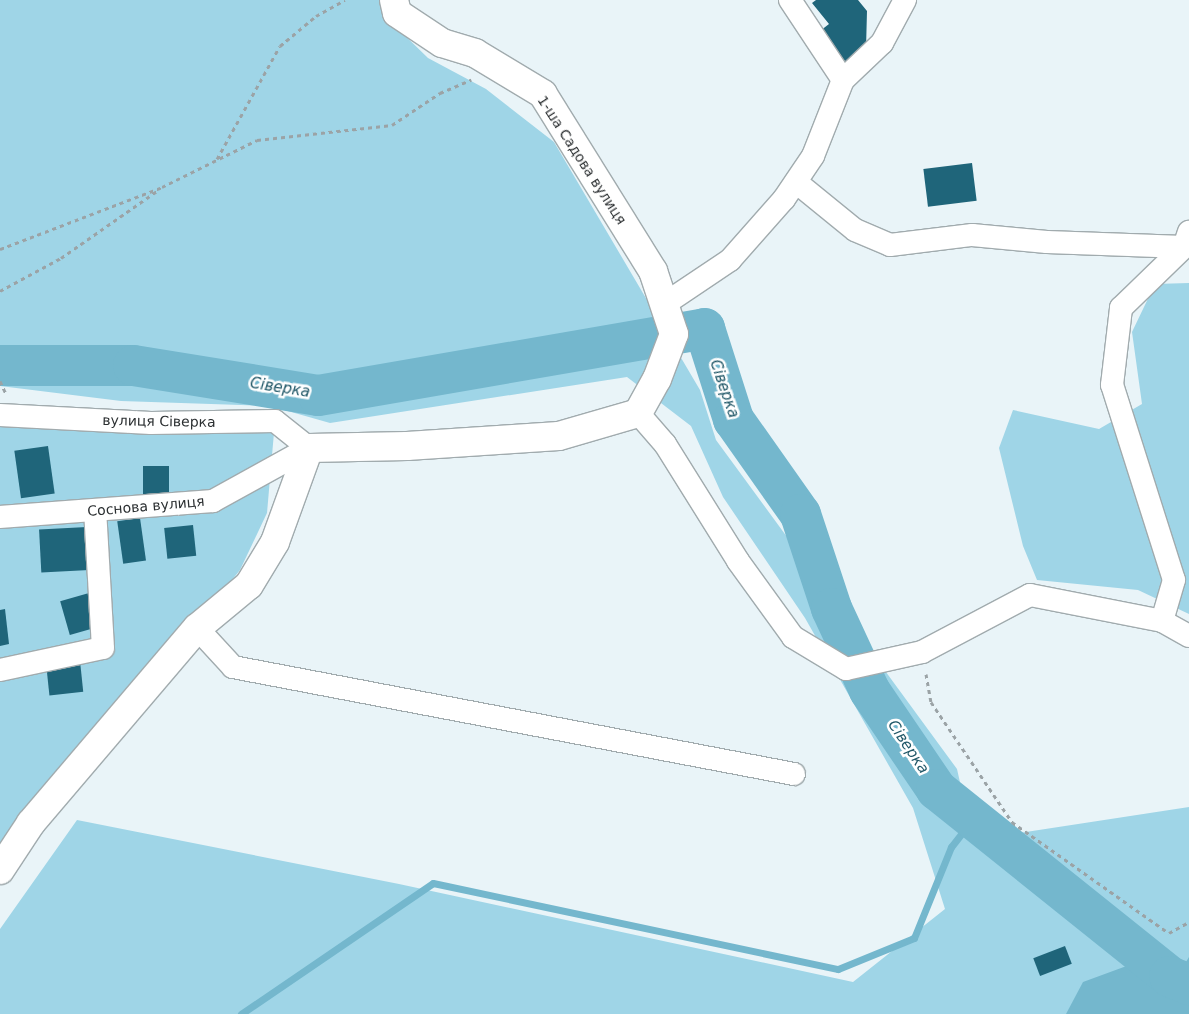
<!DOCTYPE html>
<html>
<head>
<meta charset="utf-8">
<style>
  body { margin:0 }
  #map { position:relative; width:1189px; height:1014px; overflow:hidden; background:#e9f4f8; font-family:"DejaVu Sans",sans-serif }
  div>[style] { position:absolute }
  .green>* { inset:0; background:#9fd5e7 }
  .water>* { inset:0; background:#74b7cd }
  .stream>* { height:7px; margin:-3.5px; padding:0 3.5px; transform-origin:3.5px; border-radius:3.5px; background:#74b7cd }
  .river>* { height:41px; margin:-20.5px; padding:0 20.5px; transform-origin:20.5px; border-radius:20.5px; background:#74b7cd }
  .building>* { inset:0; background:#1f657a; transform-origin:0 0 }
  .path>* { height:3px; margin-top:-1.5px; transform-origin:0; background:repeating-linear-gradient(90deg,#9ba3a6 0 4px,transparent 0 8px) }
  .roads { filter:drop-shadow(1px 0 #a1abae) drop-shadow(-1px 0 #a1abae) drop-shadow(0 1px #a1abae) drop-shadow(0 -1px #a1abae) }
  .minor>* { height:22px; margin:-11px; padding:0 11px; transform-origin:11px; border-radius:11px; background:#fff }
  .tertiary>* { height:28px; margin:-14px; padding:0 14px; transform-origin:14px; border-radius:14px; background:#fff }
  span { translate:-50% -50%; white-space:nowrap; text-align:center; line-height:1.15; -webkit-text-stroke:5px #fff; paint-order:stroke }
  .street-label { font-size:14px; color:#2b2f31 }
  .water-label { font-size:15px; color:#215868; font-style:italic }
</style>
</head>
<body>
<div id="map">
  <div class="green">
    <i style="clip-path:polygon(0 0,387px 0,391px 22px,428px 58px,486px 89px,554px 142px,700px 390px,716px 440px,957px 769px,973px 840px,1189px 807px,1189px 1014px,0 1014px,0 929px,77px 820px,399px 884px,853px 982px,945px 909px,913px 808px,805px 618px,723px 497px,691px 426px,627px 377px,330px 423px,270px 406px,121px 401px,0 386px)"></i>
    <i style="clip-path:polygon(1189px 283px,1189px 614px,1138px 590px,1037px 580px,1023px 546px,999px 448px,1013px 410px,1099px 429px,1142px 404px,1132px 332px,1155px 284px)"></i>
    <i style="clip-path:polygon(0 415px,275px 421px,267px 513px,240px 570px,0 870px)"></i>
  </div>
  <div class="water">
    <i style="clip-path:polygon(1189px 957px,1189px 1014px,1066px 1014px,1083px 982px,1132px 964px,1146px 977px,1170px 989px)"></i>
  </div>
  <div class="stream">
    <i style="left:241px;top:1014px;width:232px;rotate:-34.3deg"></i>
    <i style="left:433px;top:883px;width:414px;rotate:12deg"></i>
    <i style="left:838px;top:969px;width:82px;rotate:-22.2deg"></i>
    <i style="left:914px;top:938px;width:98px;rotate:-67.9deg"></i>
    <i style="left:951px;top:847px;width:36px;rotate:-52deg"></i>
  </div>
  <div class="river">
    <i style="left:0;top:365px;width:133px"></i>
    <i style="left:133px;top:365px;width:187px;rotate:9.2deg"></i>
    <i style="left:318px;top:395px;width:392px;rotate:-9.8deg"></i>
    <i style="left:704px;top:328px;width:96px;rotate:72.3deg"></i>
    <i style="left:733px;top:419px;width:116px;rotate:54.8deg"></i>
    <i style="left:800px;top:514px;width:99px;rotate:71.7deg"></i>
    <i style="left:831px;top:608px;width:90px;rotate:65.1deg"></i>
    <i style="left:869px;top:690px;width:120px;rotate:55.9deg"></i>
    <i style="left:936px;top:789px;width:299px;rotate:38.7deg"></i>
    <i style="left:1169px;top:976px;width:22px;rotate:22deg"></i>
  </div>
  <div class="building">
    <i style="clip-path:polygon(816px 0,858px 0,867px 11px,866px 49px,847px 64px,820px 31px,829px 24px,812px 3px)"></i>
    <i style="left:972px;top:163px;width:38px;height:49px;rotate:83deg"></i>
    <i style="left:48px;top:446px;width:48px;height:34px;rotate:82deg"></i>
    <i style="left:143px;top:466px;width:26px;height:31px"></i>
    <i style="left:140px;top:518px;width:43px;height:23px;rotate:82deg"></i>
    <i style="left:193px;top:525px;width:31px;height:29px;rotate:84deg"></i>
    <i style="left:87px;top:527px;width:43px;height:48px;rotate:87deg"></i>
    <i style="left:89px;top:593px;width:35px;height:30px;rotate:74deg"></i>
    <i style="clip-path:polygon(5px 609px,9px 644px,0 646px,0 610px)"></i>
    <i style="left:80px;top:661px;width:31px;height:34px;rotate:84deg"></i>
    <i style="left:1065px;top:946px;width:19px;height:34px;rotate:69deg"></i>
  </div>
  <div class="path">
    <i style="left:217px;top:159px;width:129px;rotate:-60.9deg"></i>
    <i style="left:280px;top:46px;width:47px;rotate:-39.8deg"></i>
    <i style="left:316px;top:16px;width:33px;rotate:-29deg"></i>
    <i style="left:0;top:249px;width:173px;rotate:-20.9deg"></i>
    <i style="left:162px;top:187px;width:106px;rotate:-26.3deg"></i>
    <i style="left:257px;top:140px;width:136px;rotate:-6.3deg"></i>
    <i style="left:392px;top:125px;width:58px;rotate:-33.7deg"></i>
    <i style="left:440px;top:93px;width:34px;rotate:-23deg"></i>
    <i style="left:0;top:291px;width:69px;rotate:-28.4deg"></i>
    <i style="left:61px;top:258px;width:117px;rotate:-34.9deg"></i>
    <i style="left:0;top:381px;width:14px;rotate:65deg"></i>
    <i style="left:926px;top:674px;width:28px;rotate:80deg"></i>
    <i style="left:931px;top:702px;width:145px;rotate:56deg"></i>
    <i style="left:1012px;top:822px;width:192px;rotate:35.3deg"></i>
    <i style="left:1169px;top:933px;width:23px;rotate:-29deg"></i>
  </div>
  <div class="roads">
    <div class="minor">
      <i style="left:790px;top:0;width:96px;rotate:56.5deg"></i>
      <i style="left:796px;top:182px;width:76px;rotate:39.1deg"></i>
      <i style="left:855px;top:230px;width:38px;rotate:23deg"></i>
      <i style="left:890px;top:245px;width:83px;rotate:-7deg"></i>
      <i style="left:972px;top:235px;width:75px;rotate:5.3deg"></i>
      <i style="left:1047px;top:242px;width:137px;rotate:2.1deg"></i>
      <i style="left:663px;top:305px;width:81px;rotate:-33.9deg"></i>
      <i style="left:730px;top:260px;width:81px;rotate:-48.5deg"></i>
      <i style="left:784px;top:199px;width:52px;rotate:-56deg"></i>
      <i style="left:813px;top:156px;width:82px;rotate:-68.5deg"></i>
      <i style="left:843px;top:80px;width:54px;rotate:-43.5deg"></i>
      <i style="left:882px;top:43px;width:49px;rotate:-61.9deg"></i>
      <i style="left:638px;top:413px;width:41px;rotate:48.9deg"></i>
      <i style="left:665px;top:444px;width:138px;rotate:58deg"></i>
      <i style="left:738px;top:561px;width:94px;rotate:54.1deg"></i>
      <i style="left:793px;top:637px;width:62px;rotate:31.1deg"></i>
      <i style="left:846px;top:669px;width:78px;rotate:-12.6deg"></i>
      <i style="left:922px;top:652px;width:122px;rotate:-27.8deg"></i>
      <i style="left:1030px;top:595px;width:135px;rotate:11.1deg"></i>
      <i style="left:1162px;top:621px;width:43px;rotate:-73.7deg"></i>
      <i style="left:1174px;top:580px;width:205px;rotate:-107.6deg"></i>
      <i style="left:1112px;top:385px;width:78px;rotate:-83.3deg"></i>
      <i style="left:1121px;top:308px;width:88px;rotate:-44.1deg"></i>
      <i style="left:1184px;top:247px;width:16px;rotate:-72deg"></i>
      <i style="left:0;top:415px;width:151px;rotate:3deg"></i>
      <i style="left:151px;top:423px;width:124px;rotate:-0.9deg"></i>
      <i style="left:275px;top:421px;width:43px;rotate:38.5deg"></i>
      <i style="left:309px;top:448px;width:110px;rotate:151.1deg"></i>
      <i style="left:213px;top:501px;width:214px;rotate:175.7deg"></i>
      <i style="left:1162px;top:621px;width:31px;rotate:29deg"></i>
      <i style="left:197px;top:628px;width:53px;rotate:47.3deg"></i>
      <i style="left:233px;top:667px;width:571px;rotate:10.8deg"></i>
      <i style="left:0;top:670px;width:105px;rotate:-12.1deg"></i>
      <i style="left:103px;top:648px;width:137px;rotate:-93.3deg"></i>
    </div>
    <div class="tertiary">
      <i style="left:0;top:870px;width:56px;rotate:-56.6deg"></i>
      <i style="left:31px;top:823px;width:256px;rotate:-49.6deg"></i>
      <i style="left:197px;top:628px;width:67px;rotate:-39.6deg"></i>
      <i style="left:249px;top:585px;width:50px;rotate:-58.8deg"></i>
      <i style="left:275px;top:542px;width:100px;rotate:-70.1deg"></i>
      <i style="left:309px;top:448px;width:98px;rotate:-1.2deg"></i>
      <i style="left:407px;top:446px;width:152px;rotate:-3.8deg"></i>
      <i style="left:559px;top:436px;width:82px;rotate:-16.2deg"></i>
      <i style="left:638px;top:413px;width:39px;rotate:-61deg"></i>
      <i style="left:657px;top:379px;width:48px;rotate:-69.3deg"></i>
      <i style="left:674px;top:334px;width:66px;rotate:-108.4deg"></i>
      <i style="left:653px;top:271px;width:208px;rotate:-121.9deg"></i>
      <i style="left:543px;top:94px;width:79px;rotate:-148.9deg"></i>
      <i style="left:475px;top:53px;width:34px;rotate:-163deg"></i>
      <i style="left:442px;top:43px;width:54px;rotate:-146.3deg"></i>
      <i style="left:397px;top:13px;width:13px;rotate:-103deg"></i>
    </div>
  </div>
  <div class="street-label">
    <span style="left:582px;top:160px;rotate:57deg">1-ша Садова вулиця</span>
    <span style="left:159px;top:421px;rotate:1deg">вулиця Сіверка</span>
    <span style="left:146px;top:506px;rotate:-5deg">Соснова вулиця</span>
  </div>
  <div class="water-label">
    <span style="left:280px;top:388px;rotate:9deg">Сіверка</span>
    <span style="left:724px;top:389px;rotate:71deg">Сіверка</span>
    <span style="left:908px;top:747px;rotate:56deg">Сіверка</span>
  </div>
</div>
</body>
</html>
